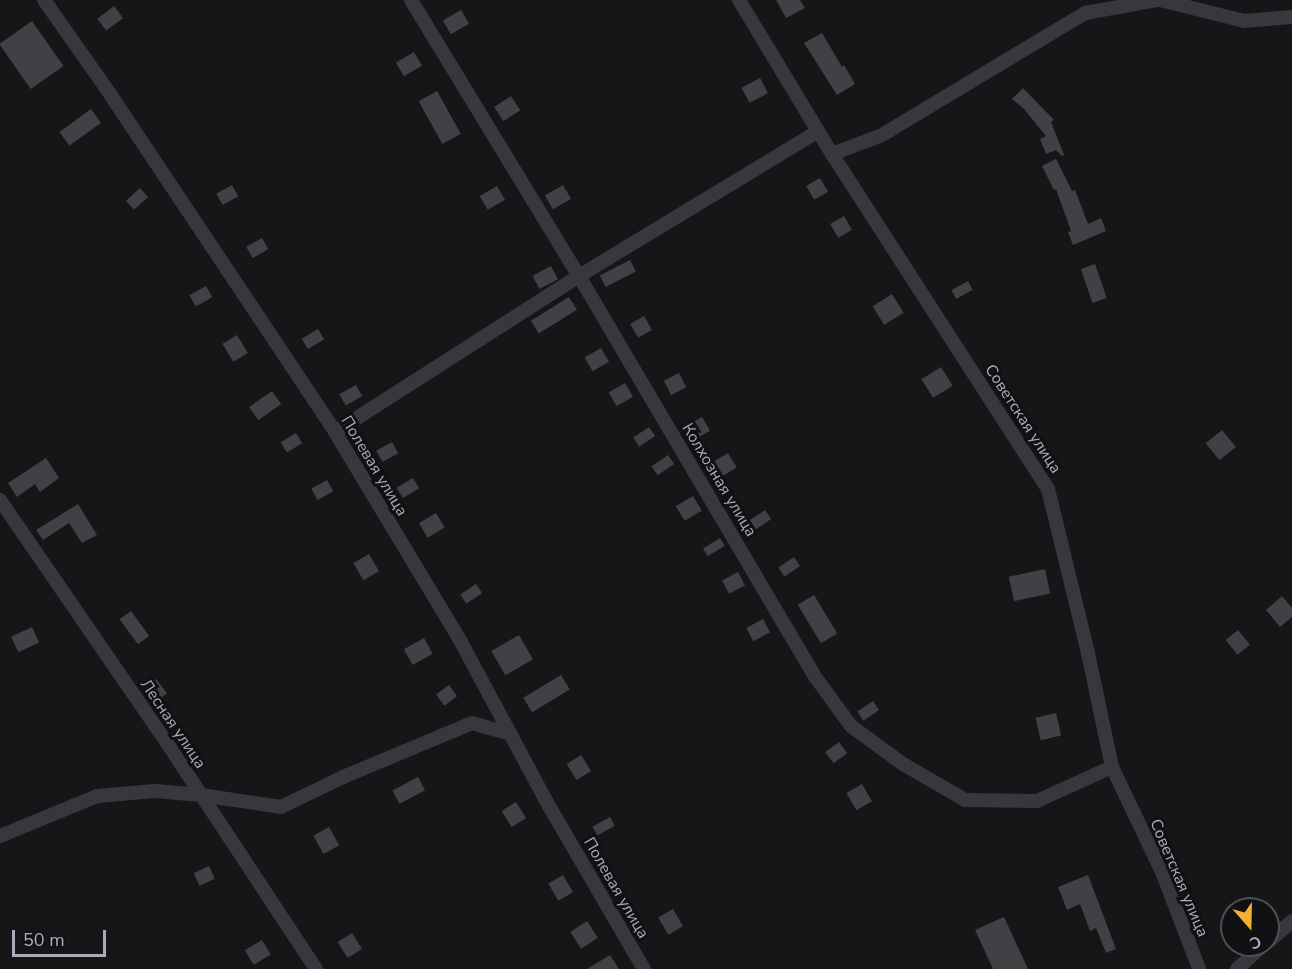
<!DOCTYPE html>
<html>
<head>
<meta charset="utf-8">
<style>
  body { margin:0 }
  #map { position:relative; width:1292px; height:969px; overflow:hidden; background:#161618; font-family:"Nunito Sans",sans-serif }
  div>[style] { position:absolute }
  .building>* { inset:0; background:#404145; transform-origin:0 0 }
  .minor>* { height:14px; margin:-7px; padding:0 7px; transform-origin:7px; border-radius:7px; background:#37383d }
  span { translate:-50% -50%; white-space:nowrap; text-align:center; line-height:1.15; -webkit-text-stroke:6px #111113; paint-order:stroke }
  .street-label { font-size:16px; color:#a8adb8 }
  .north { position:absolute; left:1220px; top:897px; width:60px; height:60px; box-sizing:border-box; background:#111113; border:2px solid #4d4f55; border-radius:50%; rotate:160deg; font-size:16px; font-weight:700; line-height:24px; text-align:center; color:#a8adb8 }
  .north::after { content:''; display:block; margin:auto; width:21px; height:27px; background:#f2b134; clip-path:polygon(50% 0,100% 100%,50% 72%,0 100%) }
  .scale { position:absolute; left:12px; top:930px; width:94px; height:27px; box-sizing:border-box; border:3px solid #a8adb8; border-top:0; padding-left:8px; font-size:18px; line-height:21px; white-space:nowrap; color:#a8adb8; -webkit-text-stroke:4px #111113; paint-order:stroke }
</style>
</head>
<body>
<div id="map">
  <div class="building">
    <i style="clip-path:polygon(776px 0,800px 0,805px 8px,786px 18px)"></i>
    <i style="left:114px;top:6px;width:15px;height:21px;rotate:53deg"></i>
    <i style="left:461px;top:10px;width:16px;height:21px;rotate:60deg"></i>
    <i style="left:32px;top:21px;width:55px;height:40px;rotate:55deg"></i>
    <i style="clip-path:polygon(822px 33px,842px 67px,844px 65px,855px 84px,837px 95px,804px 43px)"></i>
    <i style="left:414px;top:52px;width:16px;height:21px;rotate:60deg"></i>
    <i style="left:760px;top:78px;width:17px;height:21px;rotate:62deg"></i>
    <i style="clip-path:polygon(1023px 88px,1054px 120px,1051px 122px,1064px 155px,1062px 156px,1056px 150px,1046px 154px,1040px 139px,1046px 136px,1024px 109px,1012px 99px)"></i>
    <i style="left:437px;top:91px;width:49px;height:21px;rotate:61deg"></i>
    <i style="left:511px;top:96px;width:17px;height:20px;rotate:57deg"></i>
    <i style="left:91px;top:109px;width:17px;height:39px;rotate:54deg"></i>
    <i style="clip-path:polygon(1056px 159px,1072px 191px,1075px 190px,1088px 224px,1101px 218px,1106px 231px,1073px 245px,1068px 232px,1071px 231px,1056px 189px,1054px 190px,1042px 166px)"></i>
    <i style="left:820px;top:178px;width:16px;height:16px;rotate:60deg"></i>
    <i style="left:232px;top:185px;width:13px;height:18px;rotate:61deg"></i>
    <i style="left:563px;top:185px;width:16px;height:21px;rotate:60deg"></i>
    <i style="left:497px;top:186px;width:16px;height:20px;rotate:60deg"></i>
    <i style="left:140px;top:188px;width:12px;height:19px;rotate:48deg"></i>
    <i style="left:844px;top:216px;width:16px;height:16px;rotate:60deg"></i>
    <i style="left:262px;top:238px;width:13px;height:18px;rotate:61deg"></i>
    <i style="left:630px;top:260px;width:13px;height:34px;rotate:63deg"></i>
    <i style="left:1095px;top:264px;width:36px;height:15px;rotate:71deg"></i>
    <i style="left:551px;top:266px;width:15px;height:21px;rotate:62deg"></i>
    <i style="left:968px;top:281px;width:10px;height:19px;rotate:61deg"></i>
    <i style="left:206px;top:286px;width:13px;height:19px;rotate:61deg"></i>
    <i style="left:892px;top:294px;width:22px;height:23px;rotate:58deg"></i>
    <i style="left:569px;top:297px;width:15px;height:45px;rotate:58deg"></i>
    <i style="left:644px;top:316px;width:16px;height:16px;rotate:60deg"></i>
    <i style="left:318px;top:329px;width:12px;height:19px;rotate:59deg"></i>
    <i style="left:237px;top:335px;width:21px;height:17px;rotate:59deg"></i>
    <i style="left:601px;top:348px;width:16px;height:19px;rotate:60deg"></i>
    <i style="left:941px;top:367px;width:22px;height:23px;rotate:58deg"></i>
    <i style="left:679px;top:373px;width:16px;height:17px;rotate:63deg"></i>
    <i style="left:625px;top:383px;width:16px;height:19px;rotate:60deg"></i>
    <i style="left:356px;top:385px;width:13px;height:19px;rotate:61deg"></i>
    <i style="left:272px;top:391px;width:16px;height:28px;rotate:55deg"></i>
    <i style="left:702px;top:417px;width:16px;height:17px;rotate:60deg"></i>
    <i style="left:649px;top:427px;width:11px;height:19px;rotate:56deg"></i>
    <i style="left:1222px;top:430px;width:22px;height:21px;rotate:51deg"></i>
    <i style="left:296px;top:433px;width:12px;height:18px;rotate:59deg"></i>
    <i style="left:392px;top:442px;width:13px;height:18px;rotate:61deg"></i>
    <i style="left:728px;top:453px;width:17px;height:19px;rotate:59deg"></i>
    <i style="left:668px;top:455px;width:11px;height:20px;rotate:56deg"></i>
    <i style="clip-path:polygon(46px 458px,59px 478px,40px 492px,35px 484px,17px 497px,8px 483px)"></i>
    <i style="left:413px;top:478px;width:12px;height:19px;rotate:59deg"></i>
    <i style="left:327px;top:480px;width:13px;height:18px;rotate:61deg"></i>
    <i style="left:693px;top:496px;width:17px;height:20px;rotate:59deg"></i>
    <i style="clip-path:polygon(78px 504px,97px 535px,82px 543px,69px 523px,43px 540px,36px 530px)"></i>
    <i style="left:765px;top:510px;width:11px;height:19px;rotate:56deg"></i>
    <i style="left:436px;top:513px;width:17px;height:20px;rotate:59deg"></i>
    <i style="left:720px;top:538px;width:9px;height:20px;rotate:58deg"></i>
    <i style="left:369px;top:554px;width:20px;height:18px;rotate:60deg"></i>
    <i style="left:794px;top:557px;width:11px;height:19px;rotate:56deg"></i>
    <i style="left:1045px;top:569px;width:25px;height:37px;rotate:78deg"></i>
    <i style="left:738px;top:572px;width:15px;height:18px;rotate:62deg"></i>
    <i style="left:476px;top:584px;width:11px;height:19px;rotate:56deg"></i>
    <i style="left:814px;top:595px;width:45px;height:19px;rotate:59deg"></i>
    <i style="clip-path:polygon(1282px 596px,1292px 608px,1292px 617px,1280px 627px,1266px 610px)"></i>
    <i style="left:131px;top:611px;width:31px;height:14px;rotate:54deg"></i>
    <i style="left:763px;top:619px;width:15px;height:19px;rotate:62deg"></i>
    <i style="left:32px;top:627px;width:17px;height:23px;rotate:65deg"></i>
    <i style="left:1238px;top:630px;width:19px;height:16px;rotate:51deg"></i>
    <i style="left:519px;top:635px;width:28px;height:32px;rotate:60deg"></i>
    <i style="left:424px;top:638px;width:18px;height:23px;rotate:61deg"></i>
    <i style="left:561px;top:675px;width:17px;height:44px;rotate:59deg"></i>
    <i style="left:156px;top:679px;width:18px;height:16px;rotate:52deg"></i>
    <i style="left:449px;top:685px;width:14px;height:16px;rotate:54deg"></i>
    <i style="left:873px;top:701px;width:11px;height:19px;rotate:56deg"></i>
    <i style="left:1056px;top:713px;width:23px;height:21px;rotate:77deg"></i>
    <i style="left:839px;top:742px;width:14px;height:17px;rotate:54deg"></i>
    <i style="left:581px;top:755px;width:19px;height:17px;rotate:58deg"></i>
    <i style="left:418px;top:777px;width:15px;height:29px;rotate:62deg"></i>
    <i style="left:862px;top:784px;width:20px;height:18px;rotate:60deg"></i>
    <i style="left:516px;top:802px;width:19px;height:17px;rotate:58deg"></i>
    <i style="left:610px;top:817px;width:10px;height:20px;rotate:61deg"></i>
    <i style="left:329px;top:827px;width:21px;height:18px;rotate:61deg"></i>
    <i style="left:209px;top:866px;width:14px;height:17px;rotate:65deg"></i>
    <i style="left:563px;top:875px;width:20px;height:17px;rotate:60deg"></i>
    <i style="clip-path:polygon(1088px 875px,1116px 949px,1106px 953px,1096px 928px,1090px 931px,1080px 904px,1067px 910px,1058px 887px)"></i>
    <i style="left:673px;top:909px;width:20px;height:17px;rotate:60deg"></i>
    <i style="clip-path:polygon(1004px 917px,1028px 969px,993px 969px,975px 930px)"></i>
    <i style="left:587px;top:921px;width:20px;height:20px;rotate:57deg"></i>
    <i style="left:352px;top:933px;width:19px;height:17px;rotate:58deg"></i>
    <i style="left:262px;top:940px;width:17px;height:20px;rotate:59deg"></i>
    <i style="clip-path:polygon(610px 955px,619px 969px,587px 969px)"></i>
  </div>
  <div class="minor">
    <i style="left:44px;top:0;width:115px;rotate:54.9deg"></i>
    <i style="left:110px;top:94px;width:406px;rotate:56.3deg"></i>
    <i style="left:335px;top:432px;width:245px;rotate:59deg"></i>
    <i style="left:461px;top:642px;width:186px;rotate:61.8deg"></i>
    <i style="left:549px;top:806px;width:189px;rotate:59.8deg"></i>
    <i style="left:411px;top:0;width:323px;rotate:58.7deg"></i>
    <i style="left:579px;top:276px;width:467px;rotate:59.5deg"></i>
    <i style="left:816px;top:678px;width:59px;rotate:53.9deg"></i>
    <i style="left:851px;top:726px;width:64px;rotate:36.2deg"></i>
    <i style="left:903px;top:764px;width:72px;rotate:30.1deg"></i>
    <i style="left:965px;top:800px;width:72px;rotate:0.8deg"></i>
    <i style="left:1037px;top:801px;width:82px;rotate:-24.4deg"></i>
    <i style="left:739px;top:0;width:180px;rotate:58.9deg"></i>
    <i style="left:832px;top:154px;width:399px;rotate:57.2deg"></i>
    <i style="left:1048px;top:489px;width:169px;rotate:76.3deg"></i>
    <i style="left:1088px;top:653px;width:116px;rotate:78.1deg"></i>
    <i style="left:1112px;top:767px;width:119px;rotate:64.5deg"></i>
    <i style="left:1163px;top:874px;width:102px;rotate:69.2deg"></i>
    <i style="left:1160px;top:0;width:87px;rotate:14deg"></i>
    <i style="left:1244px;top:21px;width:48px;rotate:-4.8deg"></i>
    <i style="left:832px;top:154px;width:53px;rotate:-20.8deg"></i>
    <i style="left:882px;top:135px;width:237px;rotate:-31deg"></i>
    <i style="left:1085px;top:13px;width:73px;rotate:-10.2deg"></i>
    <i style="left:335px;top:432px;width:290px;rotate:-32.6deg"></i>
    <i style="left:579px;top:276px;width:280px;rotate:-31.2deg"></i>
    <i style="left:0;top:500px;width:295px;rotate:55.5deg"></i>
    <i style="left:167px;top:743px;width:271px;rotate:56.6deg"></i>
    <i style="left:0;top:836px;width:105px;rotate:-22.4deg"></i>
    <i style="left:97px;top:796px;width:58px;rotate:-4.9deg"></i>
    <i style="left:155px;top:791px;width:46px;rotate:5deg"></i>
    <i style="left:201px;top:795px;width:81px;rotate:8.5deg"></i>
    <i style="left:281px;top:807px;width:69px;rotate:-25.8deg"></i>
    <i style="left:343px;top:777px;width:140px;rotate:-22.7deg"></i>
    <i style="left:472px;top:723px;width:40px;rotate:16deg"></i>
    <i style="left:1268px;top:942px;width:32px;rotate:-41deg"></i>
    <i style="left:1237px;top:969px;width:36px;rotate:-42deg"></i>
  </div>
  <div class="street-label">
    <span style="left:1023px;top:419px;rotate:57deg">Советская улица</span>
    <span style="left:374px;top:466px;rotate:59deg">Полевая улица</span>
    <span style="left:719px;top:480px;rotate:59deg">Колхозная улица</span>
    <span style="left:173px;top:724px;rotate:56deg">Лесная улица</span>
    <span style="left:1179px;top:878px;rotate:67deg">Советская улица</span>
    <span style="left:616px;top:888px;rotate:60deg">Полевая улица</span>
  </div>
  <div class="north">С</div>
  <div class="scale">50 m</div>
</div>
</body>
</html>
